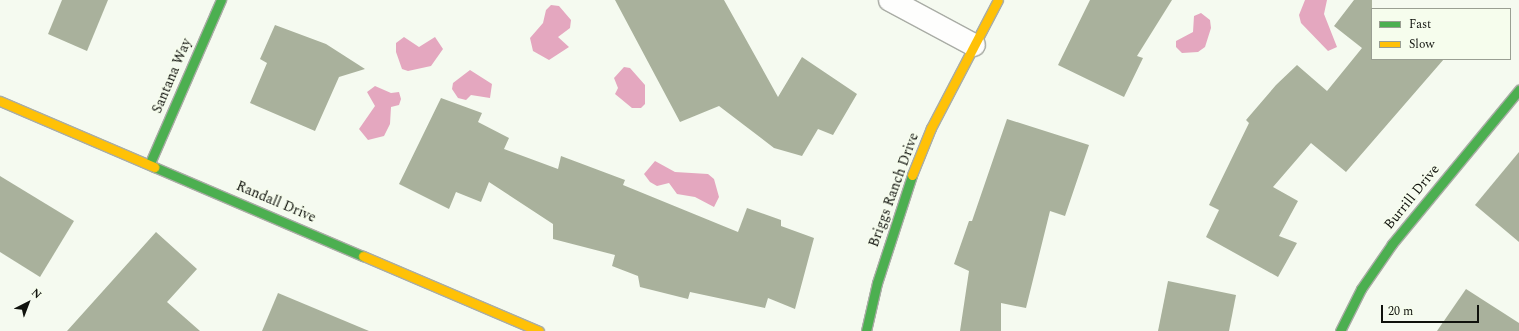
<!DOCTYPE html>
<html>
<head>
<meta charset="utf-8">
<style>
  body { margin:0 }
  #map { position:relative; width:1519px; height:331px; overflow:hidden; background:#f5faf0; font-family:Spectral,serif }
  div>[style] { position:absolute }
  .water>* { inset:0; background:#e4a7bf }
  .building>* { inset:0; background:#a9b19c }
  .roads { filter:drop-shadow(1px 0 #a9aca5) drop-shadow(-1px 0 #a9aca5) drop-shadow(0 1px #a9aca5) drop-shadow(0 -1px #a9aca5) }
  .street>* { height:22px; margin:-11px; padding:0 11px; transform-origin:11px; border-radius:11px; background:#fefefd }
  .fast>* { height:9px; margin:-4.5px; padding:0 4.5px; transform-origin:4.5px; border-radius:4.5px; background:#4caf50 }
  .slow>* { height:9px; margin:-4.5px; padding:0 4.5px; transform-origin:4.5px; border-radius:4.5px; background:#ffc107 }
  span { translate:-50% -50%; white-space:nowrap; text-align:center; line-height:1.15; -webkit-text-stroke:3px #f6fded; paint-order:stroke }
  .street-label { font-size:14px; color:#10120d }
  .legend { position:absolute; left:1371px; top:8px; width:140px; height:52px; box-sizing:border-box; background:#f6fded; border:1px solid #9a9f93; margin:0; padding:5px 7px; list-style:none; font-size:12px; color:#10120d }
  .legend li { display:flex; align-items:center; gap:8px; height:20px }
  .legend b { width:20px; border:1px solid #9a9f93 }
  .north { position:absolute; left:8px; top:283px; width:40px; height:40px; -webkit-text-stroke:3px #f6fded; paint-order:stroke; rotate:42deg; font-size:11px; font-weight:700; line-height:16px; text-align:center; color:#10120d }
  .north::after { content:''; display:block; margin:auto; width:14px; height:18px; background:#10120d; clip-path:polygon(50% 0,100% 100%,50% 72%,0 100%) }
  .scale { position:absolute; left:1381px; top:305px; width:98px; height:18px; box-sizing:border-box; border:2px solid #10120d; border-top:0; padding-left:5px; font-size:12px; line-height:14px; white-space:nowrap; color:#10120d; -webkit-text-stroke:3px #f6fded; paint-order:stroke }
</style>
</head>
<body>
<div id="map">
  <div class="water">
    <i style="clip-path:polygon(1305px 0,1327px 0,1324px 14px,1337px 47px,1328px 51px,1301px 23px,1299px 15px)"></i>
    <i style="clip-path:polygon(551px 5px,559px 6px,571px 20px,570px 28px,558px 37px,569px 47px,549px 60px,533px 51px,530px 38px,543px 23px,546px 10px)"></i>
    <i style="clip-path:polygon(1201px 13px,1210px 20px,1211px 28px,1205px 47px,1198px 52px,1182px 53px,1176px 47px,1176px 41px,1193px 32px,1194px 16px)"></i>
    <i style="clip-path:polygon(404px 37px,419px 47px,435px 37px,443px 49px,431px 66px,408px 71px,402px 69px,396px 52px,396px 43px)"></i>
    <i style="clip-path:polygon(624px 67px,630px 68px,645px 85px,645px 104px,641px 108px,632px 108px,615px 94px,618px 88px,614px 78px)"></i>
    <i style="clip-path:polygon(470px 70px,492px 84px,490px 98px,471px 95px,466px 100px,458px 98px,452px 89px,453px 83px)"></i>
    <i style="clip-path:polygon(375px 86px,391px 93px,399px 92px,401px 99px,399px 105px,391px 107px,390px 124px,384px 136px,368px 140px,359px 129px,375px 106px,367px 92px)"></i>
    <i style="clip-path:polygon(655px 161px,675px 172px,708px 174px,714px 179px,719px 197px,714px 207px,695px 197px,677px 194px,669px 183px,657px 186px,650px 182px,644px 174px)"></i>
  </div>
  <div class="building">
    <i style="clip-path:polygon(62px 0,108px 0,87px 51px,48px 34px)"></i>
    <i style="clip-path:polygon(615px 0,724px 0,778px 97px,802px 57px,857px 94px,833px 135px,818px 129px,802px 156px,774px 148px,719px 106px,680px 122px)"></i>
    <i style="clip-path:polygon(1090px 0,1172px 0,1137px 56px,1143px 58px,1124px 97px,1058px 65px)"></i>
    <i style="clip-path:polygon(1354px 0,1372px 0,1372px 59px,1444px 59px,1346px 172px,1311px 143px,1273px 187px,1298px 201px,1279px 236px,1297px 243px,1278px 277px,1206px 237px,1219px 210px,1209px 205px,1249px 123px,1246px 120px,1276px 85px,1297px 65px,1327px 91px,1362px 48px,1334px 26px)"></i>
    <i style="clip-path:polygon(275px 25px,326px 44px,365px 69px,339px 77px,315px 131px,250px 103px,267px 63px,260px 59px)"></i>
    <i style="clip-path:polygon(441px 98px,482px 113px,478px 122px,509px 138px,504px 149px,558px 169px,561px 156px,625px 180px,623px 185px,738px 232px,747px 208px,781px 220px,781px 226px,814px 238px,795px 309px,768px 298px,765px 308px,690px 292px,688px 299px,640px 287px,638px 276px,612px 266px,615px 255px,553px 239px,553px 224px,489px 182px,481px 202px,456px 192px,449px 209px,399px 184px)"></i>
    <i style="clip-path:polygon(1007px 119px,1089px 145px,1065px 216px,1050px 211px,1026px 308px,1001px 303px,1001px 331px,960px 331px,969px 271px,954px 264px,969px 221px,972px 221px)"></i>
    <i style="clip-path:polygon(1519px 152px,1519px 242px,1475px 205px)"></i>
    <i style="clip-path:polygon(0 176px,74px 221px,40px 277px,0 252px)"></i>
    <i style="clip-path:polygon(156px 232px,197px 269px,167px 302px,200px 331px,67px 331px)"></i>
    <i style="clip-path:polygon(1168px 281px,1236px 295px,1229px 331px,1158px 331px)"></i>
    <i style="clip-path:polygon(1466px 289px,1519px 323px,1519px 331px,1437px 331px)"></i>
    <i style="clip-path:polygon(278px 293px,369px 331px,262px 331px)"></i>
  </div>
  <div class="roads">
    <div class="street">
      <i style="left:890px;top:0;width:95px;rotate:28.2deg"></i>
    </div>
    <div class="fast">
      <i style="left:150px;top:163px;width:178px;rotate:-66.5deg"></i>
      <i style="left:154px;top:167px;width:227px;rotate:23.1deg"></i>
      <i style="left:866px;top:331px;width:49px;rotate:-77.1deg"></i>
      <i style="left:877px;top:283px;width:114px;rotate:-72deg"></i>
      <i style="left:1340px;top:331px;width:47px;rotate:-63.4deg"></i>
      <i style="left:1361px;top:289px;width:55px;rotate:-55.4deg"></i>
      <i style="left:1392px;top:244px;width:200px;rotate:-50.5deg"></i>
    </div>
    <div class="slow">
      <i style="left:0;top:101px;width:168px;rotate:23.2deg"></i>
      <i style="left:912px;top:175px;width:51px;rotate:-68deg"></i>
      <i style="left:931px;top:128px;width:144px;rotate:-62.4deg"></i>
      <i style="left:363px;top:256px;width:191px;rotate:23.1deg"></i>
    </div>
  </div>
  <div class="street-label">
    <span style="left:172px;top:76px;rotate:-67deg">Santana Way</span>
    <span style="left:894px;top:190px;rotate:-70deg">Briggs Ranch Drive</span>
    <span style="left:1412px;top:197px;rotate:-51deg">Burrill Drive</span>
    <span style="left:276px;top:202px;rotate:23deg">Randall Drive</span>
  </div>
  <ul class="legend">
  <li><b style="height:5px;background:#4caf50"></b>Fast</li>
  <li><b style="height:5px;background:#ffc107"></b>Slow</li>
  </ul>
  <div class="north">N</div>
  <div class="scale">20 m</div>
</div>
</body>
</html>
